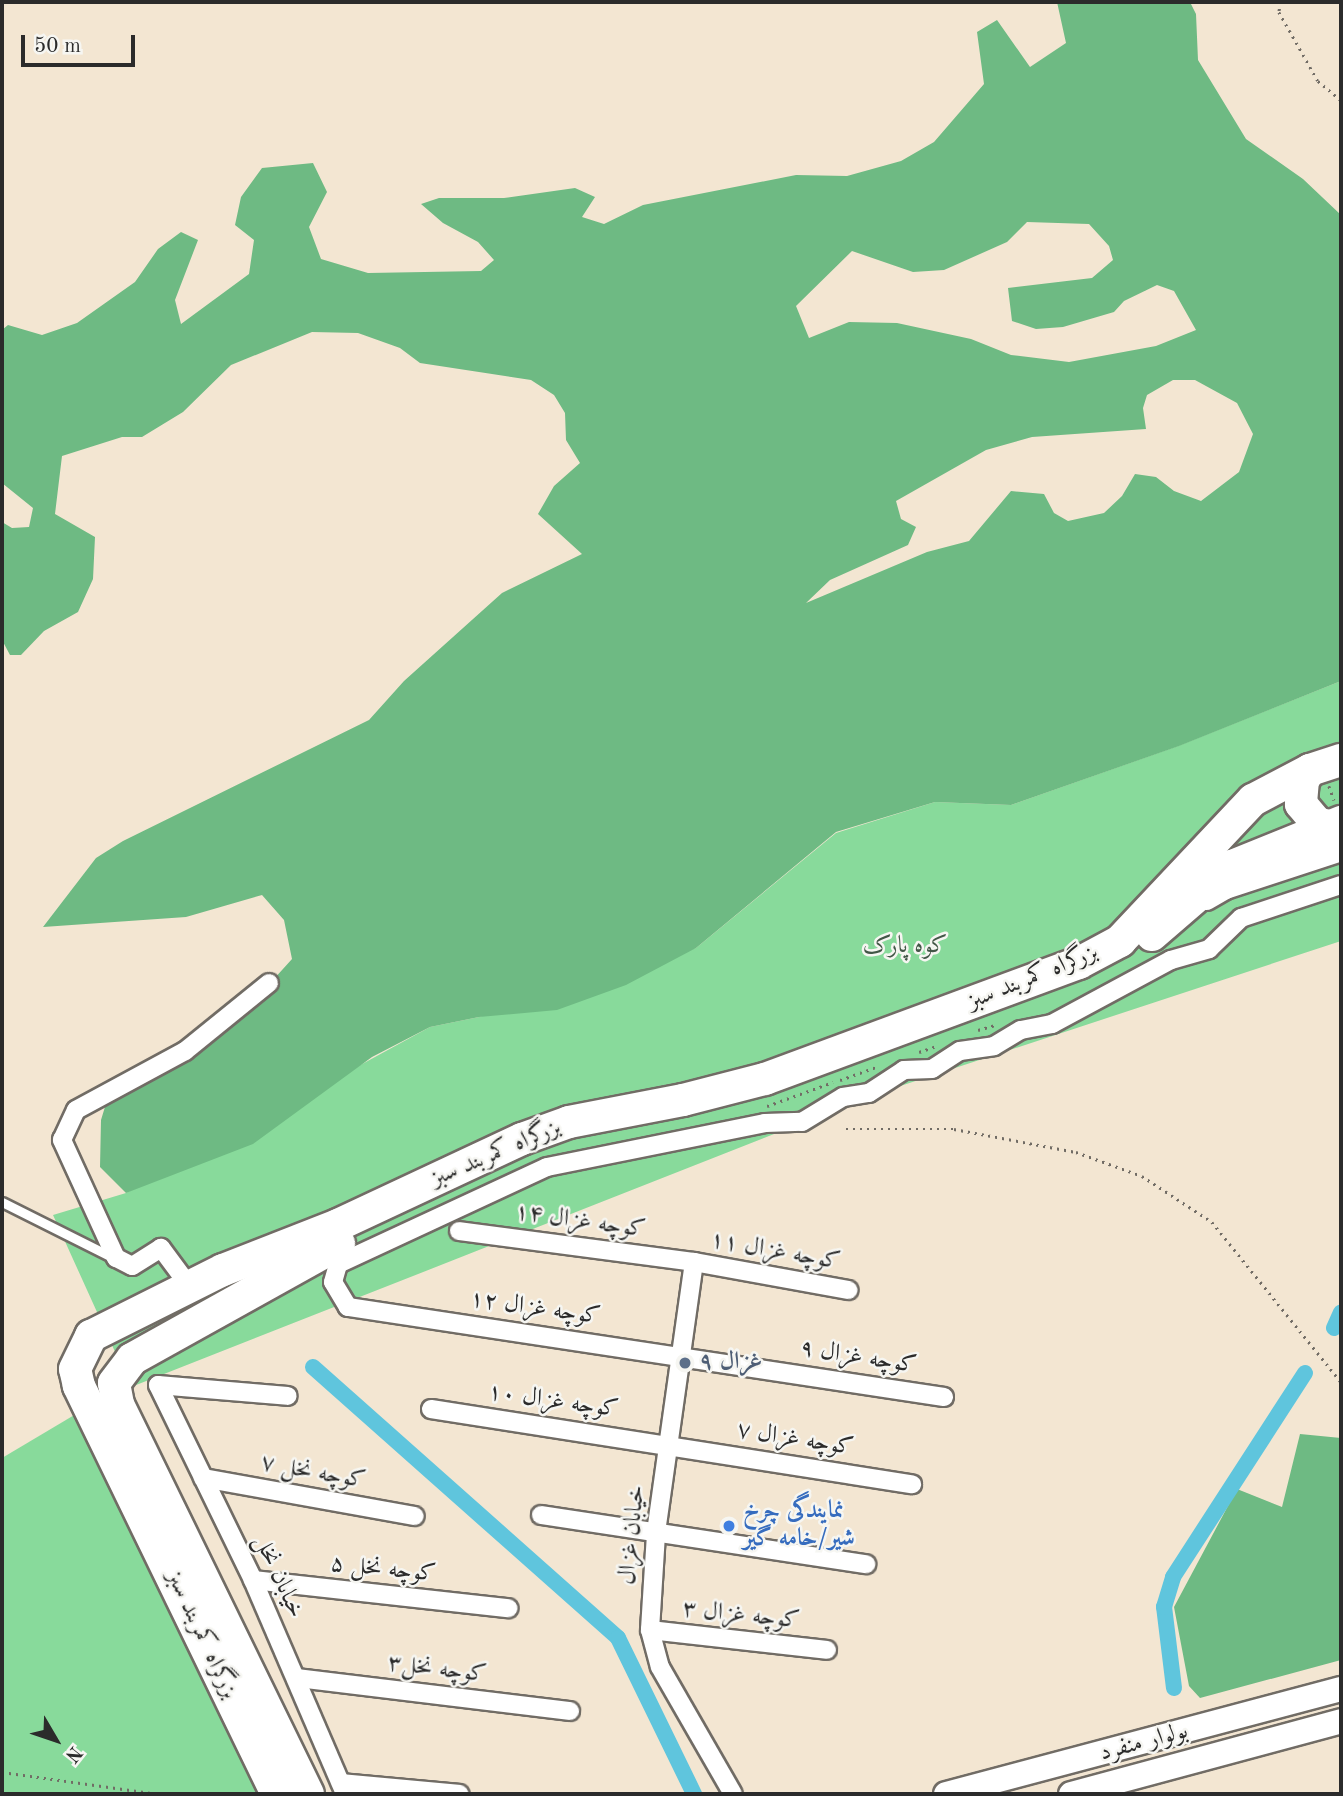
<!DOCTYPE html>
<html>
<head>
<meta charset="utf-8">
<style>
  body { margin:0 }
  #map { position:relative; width:1343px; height:1796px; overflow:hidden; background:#f3e6d2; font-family:"Old Standard TT",Amiri,serif }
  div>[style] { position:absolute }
  .green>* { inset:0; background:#88da9b }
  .forest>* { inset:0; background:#6eba83 }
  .canal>* { height:16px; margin:-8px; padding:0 8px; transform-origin:8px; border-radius:8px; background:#5fc5dd }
  .path>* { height:2.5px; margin-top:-1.25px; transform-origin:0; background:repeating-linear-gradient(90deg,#716c65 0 2px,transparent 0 7px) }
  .roads { filter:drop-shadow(2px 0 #716c65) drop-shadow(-2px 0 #716c65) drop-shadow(0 2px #716c65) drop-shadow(0 -2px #716c65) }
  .lane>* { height:9px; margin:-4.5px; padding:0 4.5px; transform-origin:4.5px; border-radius:4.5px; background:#fff }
  .street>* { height:18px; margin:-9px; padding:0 9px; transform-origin:9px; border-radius:9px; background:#fff }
  .secondary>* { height:24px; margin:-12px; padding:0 12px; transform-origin:12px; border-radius:12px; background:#fff }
  .highway>* { height:32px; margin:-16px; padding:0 16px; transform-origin:16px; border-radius:16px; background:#fff }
  .dots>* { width:19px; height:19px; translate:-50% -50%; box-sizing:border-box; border:4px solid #f6f6f2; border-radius:50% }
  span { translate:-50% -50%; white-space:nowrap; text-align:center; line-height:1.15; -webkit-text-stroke:5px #f6f6f2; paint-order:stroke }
  .park-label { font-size:24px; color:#425747 }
  .street-label { font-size:24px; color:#2b2b2b }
  .service-label { font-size:24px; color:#4e5e75; font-weight:700 }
  .left { translate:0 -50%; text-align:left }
  .shop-label { font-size:24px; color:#366cbe; font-weight:700 }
  .frame { position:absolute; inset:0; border:4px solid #2b2b2b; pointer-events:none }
  .north { position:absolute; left:21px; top:1705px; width:70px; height:70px; -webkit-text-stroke:5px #f6f6f2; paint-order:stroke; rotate:129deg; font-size:19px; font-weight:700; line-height:28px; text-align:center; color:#2b2b2b }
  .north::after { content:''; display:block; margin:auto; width:24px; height:32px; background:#2b2b2b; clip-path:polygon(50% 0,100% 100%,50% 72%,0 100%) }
  .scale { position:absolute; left:21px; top:35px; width:114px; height:32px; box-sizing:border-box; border:4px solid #2b2b2b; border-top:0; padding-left:9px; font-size:21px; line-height:24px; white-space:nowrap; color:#2b2b2b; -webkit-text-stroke:5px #f6f6f2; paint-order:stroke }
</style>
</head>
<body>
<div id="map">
  <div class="green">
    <i style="clip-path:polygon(1341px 681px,1341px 941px,873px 1095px,131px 1387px,53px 1215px,126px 1193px,430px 1027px,479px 1017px,696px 948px,836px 833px,935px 802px,1011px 805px,1178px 746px)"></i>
    <i style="clip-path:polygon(76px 1414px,267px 1794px,2px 1794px,2px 1458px)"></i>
  </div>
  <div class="forest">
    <i style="clip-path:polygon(evenodd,1057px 2px,1190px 2px,1196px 14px,1198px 60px,1246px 139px,1303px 179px,1341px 215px,1341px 681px,1179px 746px,1011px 805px,935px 802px,836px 832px,696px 948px,626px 985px,557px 1010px,479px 1017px,430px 1027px,372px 1057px,253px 1144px,126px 1193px,100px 1167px,101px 1120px,111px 1087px,243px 1013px,292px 959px,284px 920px,262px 895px,186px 917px,43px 927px,96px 858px,123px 841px,369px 720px,404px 681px,502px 593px,582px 554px,538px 514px,554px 486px,580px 463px,566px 440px,565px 413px,554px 395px,531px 380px,420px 363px,400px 348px,358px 333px,312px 332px,231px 365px,183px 412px,142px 437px,122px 437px,62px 456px,55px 514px,95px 537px,93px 579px,78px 612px,44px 631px,21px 655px,10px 655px,2px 640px,2px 522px,12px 528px,29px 527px,33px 508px,2px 483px,2px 330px,8px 325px,42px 335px,77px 323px,135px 282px,158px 249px,181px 232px,198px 240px,175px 300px,181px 324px,249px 274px,254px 240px,235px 225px,241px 197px,262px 168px,313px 163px,327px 192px,309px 227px,321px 259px,368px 273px,481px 271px,494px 260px,478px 242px,443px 223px,421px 204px,439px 198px,504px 198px,575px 188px,595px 197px,582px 217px,604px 224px,643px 205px,796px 175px,847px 176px,901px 161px,934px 142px,984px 84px,977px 32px,997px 20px,1030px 67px,1066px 43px,1057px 2px,1027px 222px,1089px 224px,1109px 246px,1113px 260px,1092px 278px,1008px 288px,1012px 321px,1036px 329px,1063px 327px,1114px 312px,1124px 301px,1157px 285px,1174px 291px,1196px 330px,1156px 346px,1069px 362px,1011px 355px,971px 339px,897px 323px,849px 322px,809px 338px,796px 306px,852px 251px,913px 272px,944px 270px,1007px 242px,1027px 222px,1057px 2px,1173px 380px,1195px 380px,1237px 403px,1253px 434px,1239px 472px,1201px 501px,1174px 491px,1156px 477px,1135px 474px,1122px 496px,1104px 513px,1068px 521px,1054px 513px,1044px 494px,1011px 491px,969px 541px,927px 552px,806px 603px,830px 580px,908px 545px,916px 527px,901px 519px,896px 501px,986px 450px,1032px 437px,1146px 429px,1143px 408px,1147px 395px,1173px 380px)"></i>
    <i style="clip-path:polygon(1300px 1434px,1341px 1438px,1341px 1660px,1200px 1698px,1189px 1686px,1174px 1607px,1237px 1489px,1282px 1507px)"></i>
  </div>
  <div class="canal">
    <i style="left:1334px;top:1328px;width:17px;rotate:-66deg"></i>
    <i style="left:313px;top:1367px;width:408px;rotate:41.6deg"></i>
    <i style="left:618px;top:1638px;width:174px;rotate:64deg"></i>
    <i style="left:1174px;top:1688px;width:82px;rotate:-97deg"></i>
    <i style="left:1164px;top:1607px;width:31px;rotate:-73deg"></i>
    <i style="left:1173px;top:1577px;width:243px;rotate:-57.1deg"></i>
  </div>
  <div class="path">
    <i style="left:1281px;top:2px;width:10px;rotate:101deg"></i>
    <i style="left:1279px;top:12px;width:79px;rotate:60.5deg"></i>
    <i style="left:1318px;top:81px;width:30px;rotate:40deg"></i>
    <i style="left:1329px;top:786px;width:15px;rotate:70deg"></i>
    <i style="left:978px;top:1030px;width:18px;rotate:-16deg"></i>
    <i style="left:919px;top:1052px;width:18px;rotate:-19deg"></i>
    <i style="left:840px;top:1080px;width:41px;rotate:-19.7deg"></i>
    <i style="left:767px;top:1106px;width:70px;rotate:-20deg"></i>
    <i style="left:846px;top:1129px;width:108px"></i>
    <i style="left:954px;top:1129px;width:124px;rotate:10.7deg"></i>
    <i style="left:1076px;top:1152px;width:70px;rotate:20deg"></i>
    <i style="left:1142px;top:1176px;width:84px;rotate:33.3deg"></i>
    <i style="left:1212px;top:1222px;width:206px;rotate:51.1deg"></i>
    <i style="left:2px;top:1772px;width:158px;rotate:8deg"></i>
  </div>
  <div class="roads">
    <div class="lane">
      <i style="left:2px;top:1202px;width:125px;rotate:26.6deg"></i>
    </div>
    <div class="street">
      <i style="left:459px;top:1231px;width:237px;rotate:7.5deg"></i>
      <i style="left:694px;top:1262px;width:157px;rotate:10.3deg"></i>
      <i style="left:694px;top:1262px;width:275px;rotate:98deg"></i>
      <i style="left:656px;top:1534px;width:96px;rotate:93.6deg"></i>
      <i style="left:650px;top:1630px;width:38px;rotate:75deg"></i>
      <i style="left:660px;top:1667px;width:146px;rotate:60.1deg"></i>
      <i style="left:190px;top:1287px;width:49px;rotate:-126.6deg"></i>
      <i style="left:161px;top:1248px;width:34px;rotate:148deg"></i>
      <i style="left:132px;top:1266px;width:18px;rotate:-153deg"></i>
      <i style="left:116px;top:1258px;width:130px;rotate:-114.6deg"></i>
      <i style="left:62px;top:1140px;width:33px;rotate:-65deg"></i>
      <i style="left:76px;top:1110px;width:124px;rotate:-28.4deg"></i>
      <i style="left:185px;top:1051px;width:108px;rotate:-39deg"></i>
      <i style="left:158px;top:1385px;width:217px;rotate:64deg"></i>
      <i style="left:253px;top:1580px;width:233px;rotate:66.7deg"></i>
      <i style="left:158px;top:1385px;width:130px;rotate:4.8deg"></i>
      <i style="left:944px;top:1397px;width:603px;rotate:-171.41deg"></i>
      <i style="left:348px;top:1307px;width:29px;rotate:-121deg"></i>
      <i style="left:333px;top:1282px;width:19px;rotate:-74deg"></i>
      <i style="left:338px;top:1264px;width:230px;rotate:-24.9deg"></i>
      <i style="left:547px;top:1167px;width:222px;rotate:-11.4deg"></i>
      <i style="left:765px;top:1123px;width:37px;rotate:-2deg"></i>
      <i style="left:802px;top:1122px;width:48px;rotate:-31.4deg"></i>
      <i style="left:843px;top:1097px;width:26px;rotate:-9deg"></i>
      <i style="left:869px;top:1093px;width:42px;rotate:-33.3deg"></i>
      <i style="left:904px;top:1070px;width:28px;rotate:-2deg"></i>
      <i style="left:932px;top:1069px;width:33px;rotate:-33deg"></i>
      <i style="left:960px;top:1051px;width:34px;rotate:-8deg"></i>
      <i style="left:994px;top:1046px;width:31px;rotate:-31deg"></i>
      <i style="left:1021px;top:1030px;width:32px;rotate:-11deg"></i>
      <i style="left:1052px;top:1024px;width:135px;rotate:-28.3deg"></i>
      <i style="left:1171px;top:960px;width:40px;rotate:-16deg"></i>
      <i style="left:1209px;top:949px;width:45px;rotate:-44.1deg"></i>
      <i style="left:1241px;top:918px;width:105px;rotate:-18.3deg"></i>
      <i style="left:431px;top:1409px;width:487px;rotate:8.9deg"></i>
      <i style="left:203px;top:1478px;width:215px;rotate:10.2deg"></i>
      <i style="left:541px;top:1515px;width:329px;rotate:8.6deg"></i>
      <i style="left:253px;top:1580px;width:257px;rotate:6.3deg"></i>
      <i style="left:650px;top:1630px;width:178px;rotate:6.4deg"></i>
      <i style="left:297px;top:1678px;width:275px;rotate:6.9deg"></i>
      <i style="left:341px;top:1783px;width:119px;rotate:5.3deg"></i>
    </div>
    <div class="secondary">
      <i style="left:1206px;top:898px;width:22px;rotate:-30deg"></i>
      <i style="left:1225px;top:887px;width:122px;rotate:-18.1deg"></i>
      <i style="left:946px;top:1794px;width:409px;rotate:-14.9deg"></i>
      <i style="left:1071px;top:1794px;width:280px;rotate:-15.1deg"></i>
    </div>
    <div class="highway">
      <i style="left:1310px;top:770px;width:12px;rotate:125deg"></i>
      <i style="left:1303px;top:780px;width:24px;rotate:95deg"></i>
      <i style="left:1301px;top:804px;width:25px;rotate:50deg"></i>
      <i style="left:1317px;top:823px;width:12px;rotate:14deg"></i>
      <i style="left:1152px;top:935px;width:106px;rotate:-40.8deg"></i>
      <i style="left:1232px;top:866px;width:118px;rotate:-22deg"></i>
      <i style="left:277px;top:1794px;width:454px;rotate:-115.9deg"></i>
      <i style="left:79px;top:1386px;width:17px;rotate:-103deg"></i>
      <i style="left:75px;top:1369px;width:37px;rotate:-64deg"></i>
      <i style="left:91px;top:1336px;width:148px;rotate:-26.6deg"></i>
      <i style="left:223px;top:1270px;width:123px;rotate:-21.4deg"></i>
      <i style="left:338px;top:1225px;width:203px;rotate:-25.1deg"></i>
      <i style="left:522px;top:1139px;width:50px;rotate:-19.9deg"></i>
      <i style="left:569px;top:1122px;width:116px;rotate:-10.9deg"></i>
      <i style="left:683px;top:1100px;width:85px;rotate:-14.4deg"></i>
      <i style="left:765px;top:1079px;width:335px;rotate:-20.3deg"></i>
      <i style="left:1079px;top:963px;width:47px;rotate:-28.2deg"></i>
      <i style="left:1120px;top:941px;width:194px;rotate:-46.7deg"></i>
      <i style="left:1253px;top:800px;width:64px;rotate:-27.8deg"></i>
      <i style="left:1310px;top:770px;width:33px;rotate:-18deg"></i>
      <i style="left:308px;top:1794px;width:434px;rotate:-116deg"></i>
      <i style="left:118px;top:1404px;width:21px;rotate:-101deg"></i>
      <i style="left:114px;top:1383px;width:30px;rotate:-53deg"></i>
      <i style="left:132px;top:1359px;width:237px;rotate:-29.1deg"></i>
    </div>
  </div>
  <div class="dots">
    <i style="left:685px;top:1363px;background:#5c6f8a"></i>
    <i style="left:729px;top:1526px;background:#3f7fe0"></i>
  </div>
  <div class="park-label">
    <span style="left:905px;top:947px">کوه پارک</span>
  </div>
  <div class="street-label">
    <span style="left:1033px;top:978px;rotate:-22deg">بزرگراه کمربند سبز</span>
    <span style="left:496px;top:1154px;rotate:-23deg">بزرگراه کمربند سبز</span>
    <span style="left:580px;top:1222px;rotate:8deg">کوچه غزال ۱۴</span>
    <span style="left:775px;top:1252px;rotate:10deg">کوچه غزال ۱۱</span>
    <span style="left:535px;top:1309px;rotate:8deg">کوچه غزال ۱۲</span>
    <span style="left:858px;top:1358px;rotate:9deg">کوچه غزال ۹</span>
    <span style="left:553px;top:1402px;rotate:8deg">کوچه غزال ۱۰</span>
    <span style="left:795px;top:1440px;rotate:9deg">کوچه غزال ۷</span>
    <span style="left:313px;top:1473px;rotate:10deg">کوچه نخل ۷</span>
    <span style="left:633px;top:1535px;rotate:-84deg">خیابان غزال</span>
    <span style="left:383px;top:1570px;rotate:6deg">کوچه نخل ۵</span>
    <span style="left:278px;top:1577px;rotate:65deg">خیابان نخل</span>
    <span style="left:741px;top:1616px;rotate:6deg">کوچه غزال ۳</span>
    <span style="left:201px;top:1635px;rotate:65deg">بزرگراه کمربند سبز</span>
    <span style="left:437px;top:1670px;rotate:7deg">کوچه نخل۳</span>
    <span style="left:1144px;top:1743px;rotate:-15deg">بولوار منفرد</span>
  </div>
  <div class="service-label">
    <span class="left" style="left:699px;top:1363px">غزال ۹</span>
  </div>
  <div class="shop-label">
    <span class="left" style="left:743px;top:1526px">نمایندگی چرخ<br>شیر/خامه گیر</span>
  </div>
  <div class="frame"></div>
  <div class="north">N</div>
  <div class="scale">50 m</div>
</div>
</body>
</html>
